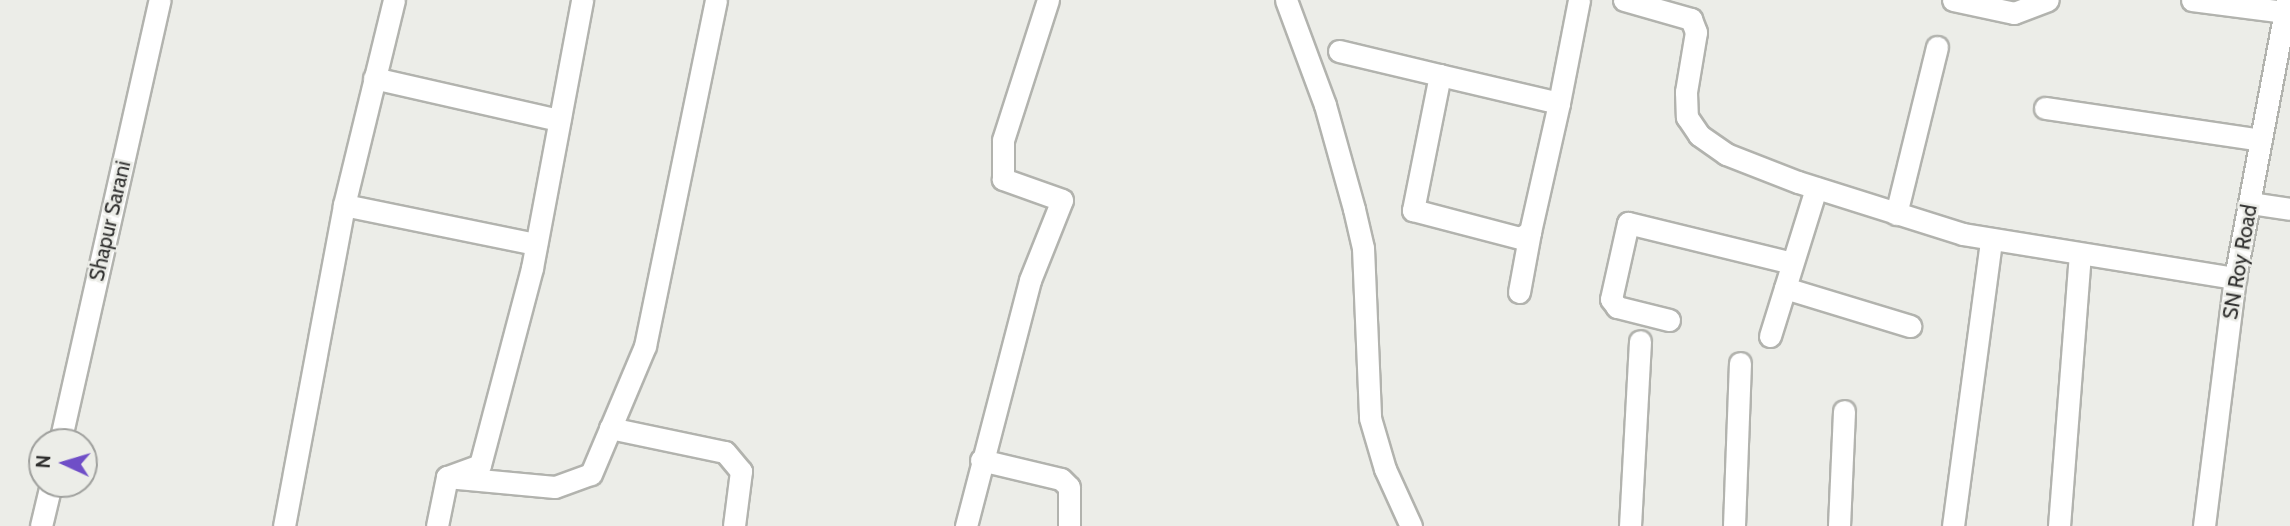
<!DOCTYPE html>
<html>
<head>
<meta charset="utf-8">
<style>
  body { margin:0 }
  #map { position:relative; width:2290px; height:526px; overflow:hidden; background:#ecede8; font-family:Cabin,sans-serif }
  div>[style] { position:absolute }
  .roads { filter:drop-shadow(2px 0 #b2b3ae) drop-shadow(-2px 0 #b2b3ae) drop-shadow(0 2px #b2b3ae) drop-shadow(0 -2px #b2b3ae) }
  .minor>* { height:21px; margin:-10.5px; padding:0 10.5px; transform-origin:10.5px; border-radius:10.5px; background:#fff }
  span { translate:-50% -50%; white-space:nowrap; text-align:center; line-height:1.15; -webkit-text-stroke:5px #ecede8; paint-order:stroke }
  .street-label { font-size:21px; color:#2f2f2e }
  .north { position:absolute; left:28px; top:428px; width:70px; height:70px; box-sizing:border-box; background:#ecede8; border:2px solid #a0a19e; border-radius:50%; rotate:274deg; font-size:19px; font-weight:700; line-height:28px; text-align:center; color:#2f2f2e }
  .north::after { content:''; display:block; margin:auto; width:24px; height:32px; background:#6f4ec7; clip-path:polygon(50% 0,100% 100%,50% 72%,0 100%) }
</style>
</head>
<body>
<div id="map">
  <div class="roads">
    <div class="minor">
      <i style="left:1286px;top:0;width:112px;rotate:69.6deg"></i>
      <i style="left:1325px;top:105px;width:108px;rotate:74.4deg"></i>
      <i style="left:1354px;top:209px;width:40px;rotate:77deg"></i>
      <i style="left:1363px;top:248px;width:170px;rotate:87.6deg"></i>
      <i style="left:1370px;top:418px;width:53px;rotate:73.6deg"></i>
      <i style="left:1385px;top:469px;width:63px;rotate:65.5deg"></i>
      <i style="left:1624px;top:0;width:70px;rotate:15.8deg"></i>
      <i style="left:1691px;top:19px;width:14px;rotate:69deg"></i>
      <i style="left:1696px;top:32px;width:61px;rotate:99.5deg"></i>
      <i style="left:1686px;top:92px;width:25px;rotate:88deg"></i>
      <i style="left:1687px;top:117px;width:22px;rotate:56deg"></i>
      <i style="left:1699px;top:135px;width:33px;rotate:35deg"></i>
      <i style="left:1726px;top:154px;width:77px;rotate:21.3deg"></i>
      <i style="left:1798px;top:182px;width:173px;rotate:17.5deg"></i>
      <i style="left:1963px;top:234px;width:276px;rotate:9.2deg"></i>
      <i style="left:1953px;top:0;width:62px;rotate:12deg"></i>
      <i style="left:2014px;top:13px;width:36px;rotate:-21deg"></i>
      <i style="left:2192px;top:0;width:94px;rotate:7.4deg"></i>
      <i style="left:1339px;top:51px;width:104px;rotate:13.4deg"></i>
      <i style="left:374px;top:78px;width:190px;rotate:12.8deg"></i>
      <i style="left:1559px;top:103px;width:122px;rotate:-166.8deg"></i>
      <i style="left:1440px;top:75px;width:138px;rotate:101.3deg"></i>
      <i style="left:1413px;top:210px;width:111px;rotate:14.7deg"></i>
      <i style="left:1520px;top:238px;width:12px;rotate:-31deg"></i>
      <i style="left:1530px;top:232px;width:132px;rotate:-77.3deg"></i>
      <i style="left:1559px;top:103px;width:105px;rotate:-79deg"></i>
      <i style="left:2045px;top:108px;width:218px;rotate:8.4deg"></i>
      <i style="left:2250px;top:203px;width:40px;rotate:8.5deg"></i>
      <i style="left:344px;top:205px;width:196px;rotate:11.5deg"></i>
      <i style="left:1896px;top:214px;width:172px;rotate:-76.2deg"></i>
      <i style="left:1785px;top:288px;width:131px;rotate:16.9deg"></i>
      <i style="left:1519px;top:292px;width:61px;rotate:-79.6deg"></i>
      <i style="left:1669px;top:320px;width:54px;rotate:-166deg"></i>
      <i style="left:1617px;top:307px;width:10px;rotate:-127deg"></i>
      <i style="left:1611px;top:299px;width:78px;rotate:-77.4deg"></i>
      <i style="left:1628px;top:223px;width:169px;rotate:13.7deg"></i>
      <i style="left:1770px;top:336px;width:155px;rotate:-72.7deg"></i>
      <i style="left:610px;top:428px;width:117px;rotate:11.8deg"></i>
      <i style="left:725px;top:452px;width:25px;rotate:50deg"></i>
      <i style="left:741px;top:471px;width:55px;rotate:97.3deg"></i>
      <i style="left:60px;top:442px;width:453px;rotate:-77.3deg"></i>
      <i style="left:981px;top:460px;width:82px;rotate:13.4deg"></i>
      <i style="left:1061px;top:479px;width:11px;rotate:45deg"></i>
      <i style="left:1069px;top:487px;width:39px;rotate:90deg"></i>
      <i style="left:447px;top:477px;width:108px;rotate:5.3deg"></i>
      <i style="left:555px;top:487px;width:38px;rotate:-20deg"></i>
      <i style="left:591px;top:474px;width:139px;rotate:-67.1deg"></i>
      <i style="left:645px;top:346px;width:353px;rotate:-78.4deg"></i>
      <i style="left:41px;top:526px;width:43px;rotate:-76.6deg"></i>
      <i style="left:284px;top:526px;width:327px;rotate:-79.4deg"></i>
      <i style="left:344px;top:205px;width:211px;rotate:-76.3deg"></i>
      <i style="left:437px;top:526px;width:50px;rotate:-78.5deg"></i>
      <i style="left:447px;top:477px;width:35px;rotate:-20deg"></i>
      <i style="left:480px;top:465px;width:204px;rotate:-75.2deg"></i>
      <i style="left:532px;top:268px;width:273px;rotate:-79.4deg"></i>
      <i style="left:966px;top:526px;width:254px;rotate:-75.4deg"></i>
      <i style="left:1030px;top:280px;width:86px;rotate:-68.2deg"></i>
      <i style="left:1062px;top:200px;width:63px;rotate:-160.4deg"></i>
      <i style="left:1003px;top:179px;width:39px;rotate:-90deg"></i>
      <i style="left:1003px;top:140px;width:147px;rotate:-72.2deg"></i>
      <i style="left:1630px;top:526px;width:185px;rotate:-86.9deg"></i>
      <i style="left:1734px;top:526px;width:163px;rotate:-87.9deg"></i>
      <i style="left:1839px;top:526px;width:115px;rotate:-87.5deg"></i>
      <i style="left:1953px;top:526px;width:289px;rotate:-82.4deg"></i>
      <i style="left:2059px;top:526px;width:272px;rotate:-85.6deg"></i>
      <i style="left:2204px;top:526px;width:250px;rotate:-82.9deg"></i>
      <i style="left:2235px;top:278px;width:283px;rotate:-79.4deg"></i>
    </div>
  </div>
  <div class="street-label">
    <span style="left:110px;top:221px;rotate:-77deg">Shapur Sarani</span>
    <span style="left:2240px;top:262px;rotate:-80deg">SN Roy Road</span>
  </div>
  <div class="north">N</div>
</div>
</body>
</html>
